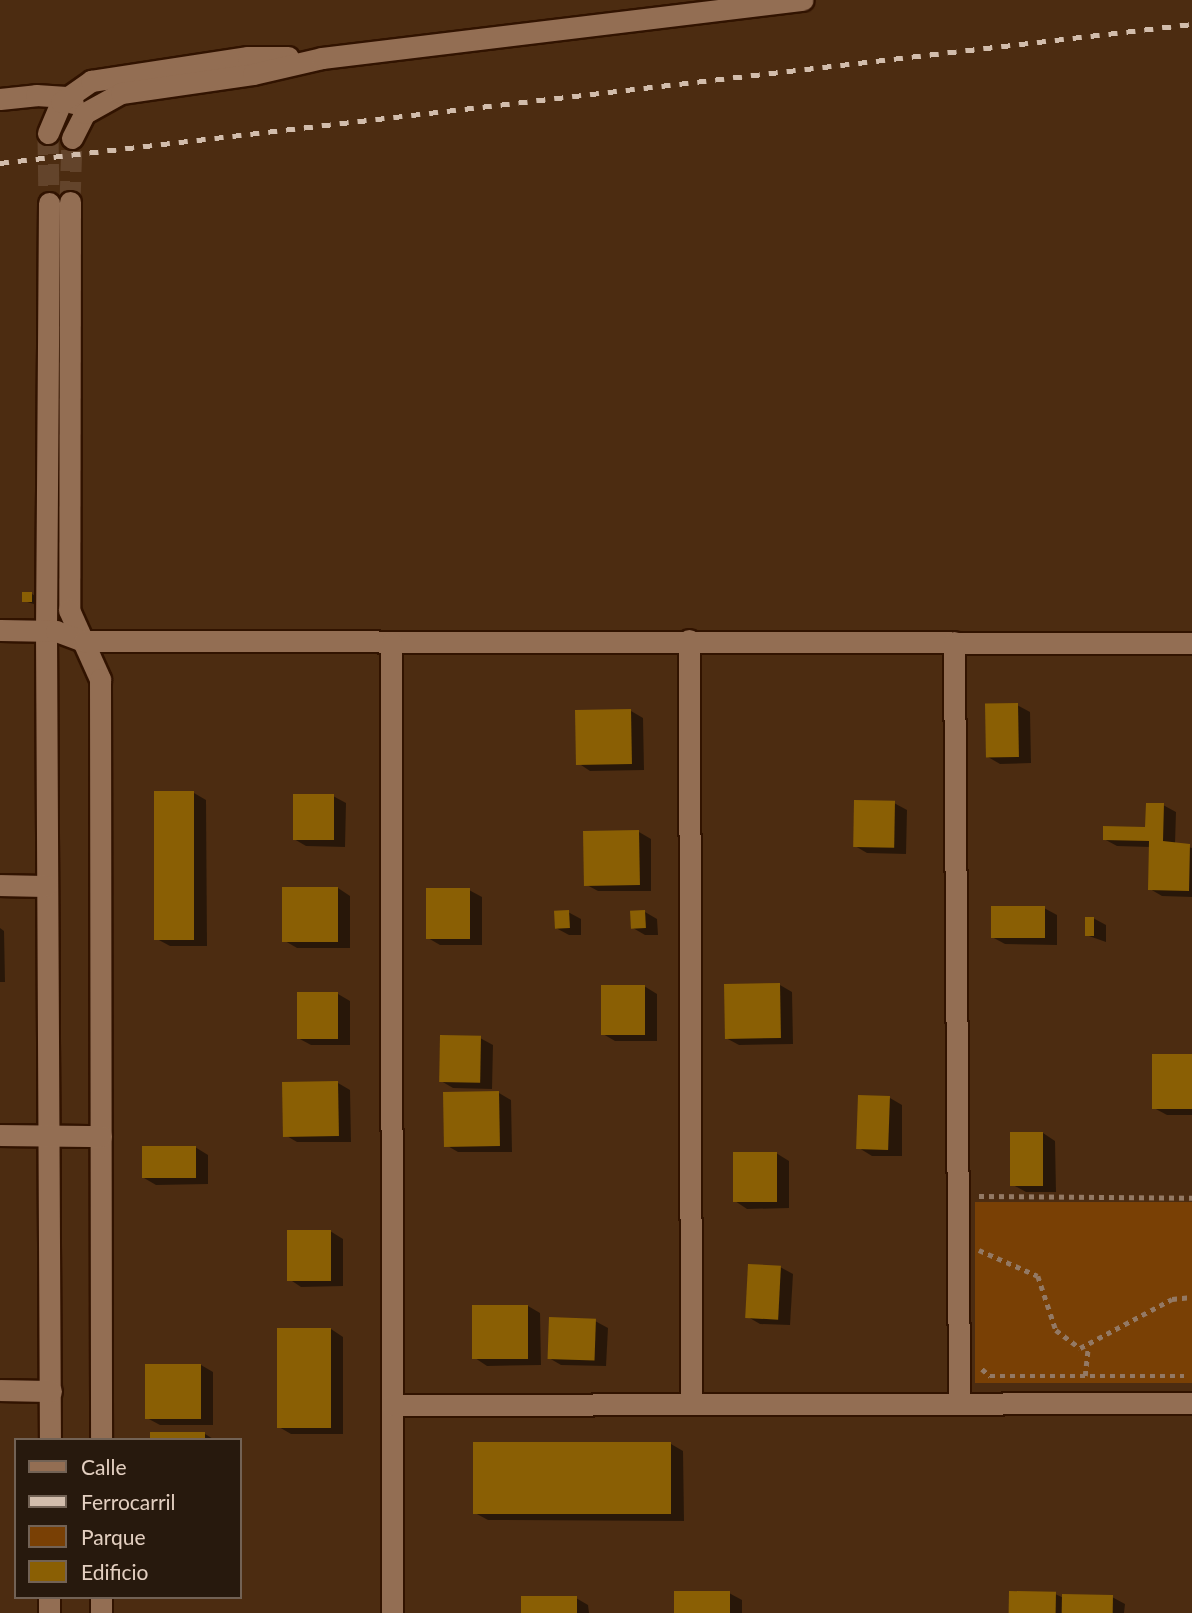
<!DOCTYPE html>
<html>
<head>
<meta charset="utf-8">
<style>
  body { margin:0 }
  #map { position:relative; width:1192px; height:1613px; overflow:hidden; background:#4c2c11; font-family:Lato,sans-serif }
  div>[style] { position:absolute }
  .green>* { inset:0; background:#794005; transform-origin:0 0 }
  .shadow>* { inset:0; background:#0007 }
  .building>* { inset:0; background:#8a5f04; transform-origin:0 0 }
  .street-tunnel>* { height:21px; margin-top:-10.5px; transform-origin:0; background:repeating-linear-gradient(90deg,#63442b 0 21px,transparent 0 31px) }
  .path>* { height:4.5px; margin-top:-2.25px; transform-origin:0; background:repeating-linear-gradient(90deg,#937964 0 5px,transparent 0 10px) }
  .roads { filter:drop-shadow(2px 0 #311300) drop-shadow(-2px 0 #311300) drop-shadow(0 2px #311300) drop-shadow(0 -2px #311300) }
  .street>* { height:21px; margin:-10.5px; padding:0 10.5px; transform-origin:10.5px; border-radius:10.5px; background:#936e53 }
  .rail>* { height:5px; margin-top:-2.5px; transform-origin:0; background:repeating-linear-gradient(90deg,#d2bdac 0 9px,transparent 0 18px) }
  span { translate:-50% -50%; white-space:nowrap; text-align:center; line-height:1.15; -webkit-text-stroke:5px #27190d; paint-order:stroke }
  .legend { position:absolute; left:14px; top:1438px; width:228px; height:161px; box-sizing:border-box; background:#27190d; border:2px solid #726255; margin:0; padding:9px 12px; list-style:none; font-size:21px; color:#e3cfc0 }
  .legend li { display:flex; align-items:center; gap:14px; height:35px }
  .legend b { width:35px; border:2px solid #726255 }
</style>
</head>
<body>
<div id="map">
  <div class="green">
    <i style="left:975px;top:1202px;width:217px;height:181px"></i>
  </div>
  <div class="shadow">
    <i style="clip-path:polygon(32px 594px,37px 597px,37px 605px,24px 601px)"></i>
    <i style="clip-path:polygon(1017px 705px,1030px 712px,1031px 763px,1000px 764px,988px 757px)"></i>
    <i style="clip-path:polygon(631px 711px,643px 718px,644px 770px,590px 771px,578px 763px)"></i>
    <i style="clip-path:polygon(194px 793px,206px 800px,207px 946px,170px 946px,157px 939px)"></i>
    <i style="clip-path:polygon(333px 796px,346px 803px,345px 847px,306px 846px,294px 839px)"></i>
    <i style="clip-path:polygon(894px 803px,907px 810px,906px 854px,867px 853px,855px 846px)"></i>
    <i style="clip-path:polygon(1163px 805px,1176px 812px,1175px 844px,1192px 848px,1192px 897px,1162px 896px,1150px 889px,1150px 847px,1117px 846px,1104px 839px,1147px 828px)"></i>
    <i style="clip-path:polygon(639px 832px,651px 839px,651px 891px,598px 891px,585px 884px)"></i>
    <i style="clip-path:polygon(338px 888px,350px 896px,350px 948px,297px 948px,285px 941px)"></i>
    <i style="clip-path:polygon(469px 890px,482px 897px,482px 945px,440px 945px,428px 938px)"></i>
    <i style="clip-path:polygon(1044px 908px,1057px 915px,1057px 945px,1005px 944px,992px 937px)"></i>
    <i style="clip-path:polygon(568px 912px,581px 919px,581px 935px,569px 935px,556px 928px)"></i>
    <i style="clip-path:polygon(645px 912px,657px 919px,658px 935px,645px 935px,633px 928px)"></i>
    <i style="clip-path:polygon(1093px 918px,1106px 925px,1106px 942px,1086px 935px)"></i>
    <i style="clip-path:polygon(0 928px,4px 931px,5px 982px,0 982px)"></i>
    <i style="clip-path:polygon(780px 985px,792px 992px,793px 1044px,739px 1045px,726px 1038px)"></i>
    <i style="clip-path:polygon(644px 986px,657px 994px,657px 1041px,615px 1041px,603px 1034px)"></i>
    <i style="clip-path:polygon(338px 994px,350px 1001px,350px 1045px,311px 1045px,298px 1038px)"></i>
    <i style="clip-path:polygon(480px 1038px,493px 1045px,492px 1089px,453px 1088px,441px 1081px)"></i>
    <i style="clip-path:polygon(1192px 1056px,1192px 1115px,1167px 1115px,1154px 1108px)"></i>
    <i style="clip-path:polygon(338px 1083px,350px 1090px,351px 1142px,297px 1142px,285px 1135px)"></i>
    <i style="clip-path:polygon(445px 1093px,499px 1093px,511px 1100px,512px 1152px,458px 1152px,446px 1145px)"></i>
    <i style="clip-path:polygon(890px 1098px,902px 1105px,902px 1156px,872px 1156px,859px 1148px)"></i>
    <i style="clip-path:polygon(1043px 1133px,1055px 1141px,1056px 1192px,1026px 1192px,1013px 1185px)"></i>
    <i style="clip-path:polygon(195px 1147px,208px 1155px,208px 1184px,156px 1185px,144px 1178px)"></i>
    <i style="clip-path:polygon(776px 1153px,789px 1161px,789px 1208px,747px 1209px,735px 1201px)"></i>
    <i style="clip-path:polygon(330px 1231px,343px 1239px,343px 1286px,301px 1287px,289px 1279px)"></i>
    <i style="clip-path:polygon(780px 1267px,793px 1274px,790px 1325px,760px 1324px,748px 1317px)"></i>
    <i style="clip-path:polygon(528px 1306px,540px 1313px,541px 1365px,487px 1366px,475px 1358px)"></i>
    <i style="clip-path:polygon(595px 1321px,608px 1328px,606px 1366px,561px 1365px,549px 1358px)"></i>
    <i style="clip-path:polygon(331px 1329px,343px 1337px,343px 1434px,291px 1434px,279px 1427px)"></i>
    <i style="clip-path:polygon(201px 1365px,213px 1372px,213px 1425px,160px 1425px,147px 1418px)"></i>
    <i style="clip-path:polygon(205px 1434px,215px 1440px,152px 1440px)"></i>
    <i style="clip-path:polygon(671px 1444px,683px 1451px,684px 1521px,488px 1520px,475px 1513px)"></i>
    <i style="clip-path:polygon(729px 1593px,742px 1600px,742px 1613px,676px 1613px)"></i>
    <i style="clip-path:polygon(1055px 1594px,1064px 1598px,1112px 1597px,1125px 1604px,1124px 1613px,1010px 1613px)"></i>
    <i style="clip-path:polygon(576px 1598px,588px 1605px,589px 1613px,522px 1613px)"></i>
  </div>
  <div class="building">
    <i style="left:22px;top:592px;width:10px;height:10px"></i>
    <i style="left:1018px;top:703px;width:54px;height:33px;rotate:89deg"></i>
    <i style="left:631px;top:709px;width:55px;height:56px;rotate:89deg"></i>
    <i style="left:154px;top:791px;width:40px;height:149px"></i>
    <i style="left:293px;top:794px;width:41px;height:46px"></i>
    <i style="left:854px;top:800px;width:41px;height:47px;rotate:1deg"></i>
    <i style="clip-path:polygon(1146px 803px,1164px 803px,1163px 841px,1190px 844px,1189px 891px,1148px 890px,1149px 841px,1103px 840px,1103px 826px,1145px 827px)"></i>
    <i style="left:639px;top:830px;width:55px;height:56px;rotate:89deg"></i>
    <i style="left:282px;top:887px;width:56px;height:55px"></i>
    <i style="left:426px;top:888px;width:44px;height:51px"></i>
    <i style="left:991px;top:906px;width:54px;height:32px"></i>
    <i style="left:569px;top:910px;width:18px;height:15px;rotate:87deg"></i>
    <i style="left:645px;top:910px;width:18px;height:15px;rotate:87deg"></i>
    <i style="left:1085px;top:917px;width:9px;height:19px"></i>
    <i style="left:780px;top:983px;width:55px;height:56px;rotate:89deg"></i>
    <i style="left:601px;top:985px;width:44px;height:50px"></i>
    <i style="left:297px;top:992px;width:41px;height:47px"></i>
    <i style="left:440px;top:1035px;width:41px;height:47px;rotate:1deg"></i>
    <i style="left:1152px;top:1054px;width:40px;height:55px"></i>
    <i style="left:338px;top:1081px;width:55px;height:56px;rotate:89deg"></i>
    <i style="left:499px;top:1091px;width:55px;height:56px;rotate:89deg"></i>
    <i style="left:858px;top:1095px;width:32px;height:54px;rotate:2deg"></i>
    <i style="left:1010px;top:1132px;width:33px;height:54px"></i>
    <i style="left:196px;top:1146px;width:32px;height:54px;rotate:90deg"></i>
    <i style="left:733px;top:1152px;width:44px;height:50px"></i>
    <i style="left:287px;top:1230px;width:44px;height:51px"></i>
    <i style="left:748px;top:1264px;width:33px;height:54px;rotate:3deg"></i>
    <i style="left:472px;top:1305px;width:56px;height:54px"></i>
    <i style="left:549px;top:1317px;width:47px;height:42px;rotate:2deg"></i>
    <i style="left:277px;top:1328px;width:54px;height:100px"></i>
    <i style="left:145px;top:1364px;width:56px;height:55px"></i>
    <i style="left:205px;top:1432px;width:8px;height:55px;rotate:90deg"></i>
    <i style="left:473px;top:1442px;width:198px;height:72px"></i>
    <i style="left:730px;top:1591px;width:22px;height:56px;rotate:90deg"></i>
    <i style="left:1009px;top:1591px;width:47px;height:22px;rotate:1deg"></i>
    <i style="left:1062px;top:1594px;width:51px;height:19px;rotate:1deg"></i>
    <i style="left:521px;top:1596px;width:56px;height:17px"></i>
  </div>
  <div class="street-tunnel">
    <i style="left:48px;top:133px;width:70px;rotate:89.2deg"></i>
    <i style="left:70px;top:202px;width:64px;rotate:-88.2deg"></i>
  </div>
  <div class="path">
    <i style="left:979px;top:1196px;width:213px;rotate:0.5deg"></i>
    <i style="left:979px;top:1250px;width:64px;rotate:23.8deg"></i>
    <i style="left:1038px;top:1276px;width:57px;rotate:71.6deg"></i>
    <i style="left:1056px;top:1330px;width:30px;rotate:37deg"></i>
    <i style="left:1080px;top:1348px;width:104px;rotate:-28deg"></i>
    <i style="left:1172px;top:1299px;width:20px;rotate:-6deg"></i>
    <i style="left:982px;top:1369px;width:11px;rotate:41deg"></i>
    <i style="left:990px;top:1376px;width:194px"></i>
    <i style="left:1085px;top:1376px;width:28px;rotate:-84deg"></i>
  </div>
  <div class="roads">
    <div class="street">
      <i style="left:0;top:99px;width:36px;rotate:-6deg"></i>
      <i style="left:36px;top:95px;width:30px;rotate:4deg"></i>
      <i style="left:66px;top:97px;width:9px;rotate:41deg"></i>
      <i style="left:48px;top:133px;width:34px;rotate:-67deg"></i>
      <i style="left:61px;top:102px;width:37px;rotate:-35deg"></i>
      <i style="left:91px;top:81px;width:159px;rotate:-8.7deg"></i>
      <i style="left:248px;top:57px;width:40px"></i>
      <i style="left:72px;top:138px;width:28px;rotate:-63deg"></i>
      <i style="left:85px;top:113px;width:41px;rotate:-29.1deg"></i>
      <i style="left:121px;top:93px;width:133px;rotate:-8.2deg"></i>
      <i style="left:253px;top:74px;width:71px;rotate:-13.1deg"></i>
      <i style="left:322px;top:58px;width:484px;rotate:-6.9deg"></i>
      <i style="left:70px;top:202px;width:408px;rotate:90.1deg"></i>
      <i style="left:69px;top:610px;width:76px;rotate:65.8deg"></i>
      <i style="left:100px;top:679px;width:761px;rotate:89.92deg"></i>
      <i style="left:49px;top:203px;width:427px;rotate:90.4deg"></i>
      <i style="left:46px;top:630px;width:810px;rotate:89.72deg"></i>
      <i style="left:0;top:630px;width:56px;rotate:1deg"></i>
      <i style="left:56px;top:631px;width:30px;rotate:20deg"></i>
      <i style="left:84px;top:641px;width:1108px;rotate:0.1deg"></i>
      <i style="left:689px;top:640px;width:763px;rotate:89.85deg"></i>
      <i style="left:954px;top:642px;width:762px;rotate:89.62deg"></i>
      <i style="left:391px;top:643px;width:970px;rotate:89.94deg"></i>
      <i style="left:0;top:885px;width:46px;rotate:1.2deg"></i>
      <i style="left:0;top:1135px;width:101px;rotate:0.6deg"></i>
      <i style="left:0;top:1390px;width:51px;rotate:1.1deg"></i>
      <i style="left:392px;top:1405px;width:800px;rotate:-0.14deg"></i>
      <i style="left:101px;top:1597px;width:16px;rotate:90deg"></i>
      <i style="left:49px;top:1613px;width:16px;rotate:-90deg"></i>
    </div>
  </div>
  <div class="rail">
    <i style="left:0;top:163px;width:1200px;rotate:-6.65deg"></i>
  </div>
  <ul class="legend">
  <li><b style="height:9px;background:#936e53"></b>Calle</li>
  <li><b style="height:9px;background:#d2bdac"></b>Ferrocarril</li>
  <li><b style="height:19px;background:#794005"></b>Parque</li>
  <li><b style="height:19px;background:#8a5f04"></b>Edificio</li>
  </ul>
</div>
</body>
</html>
